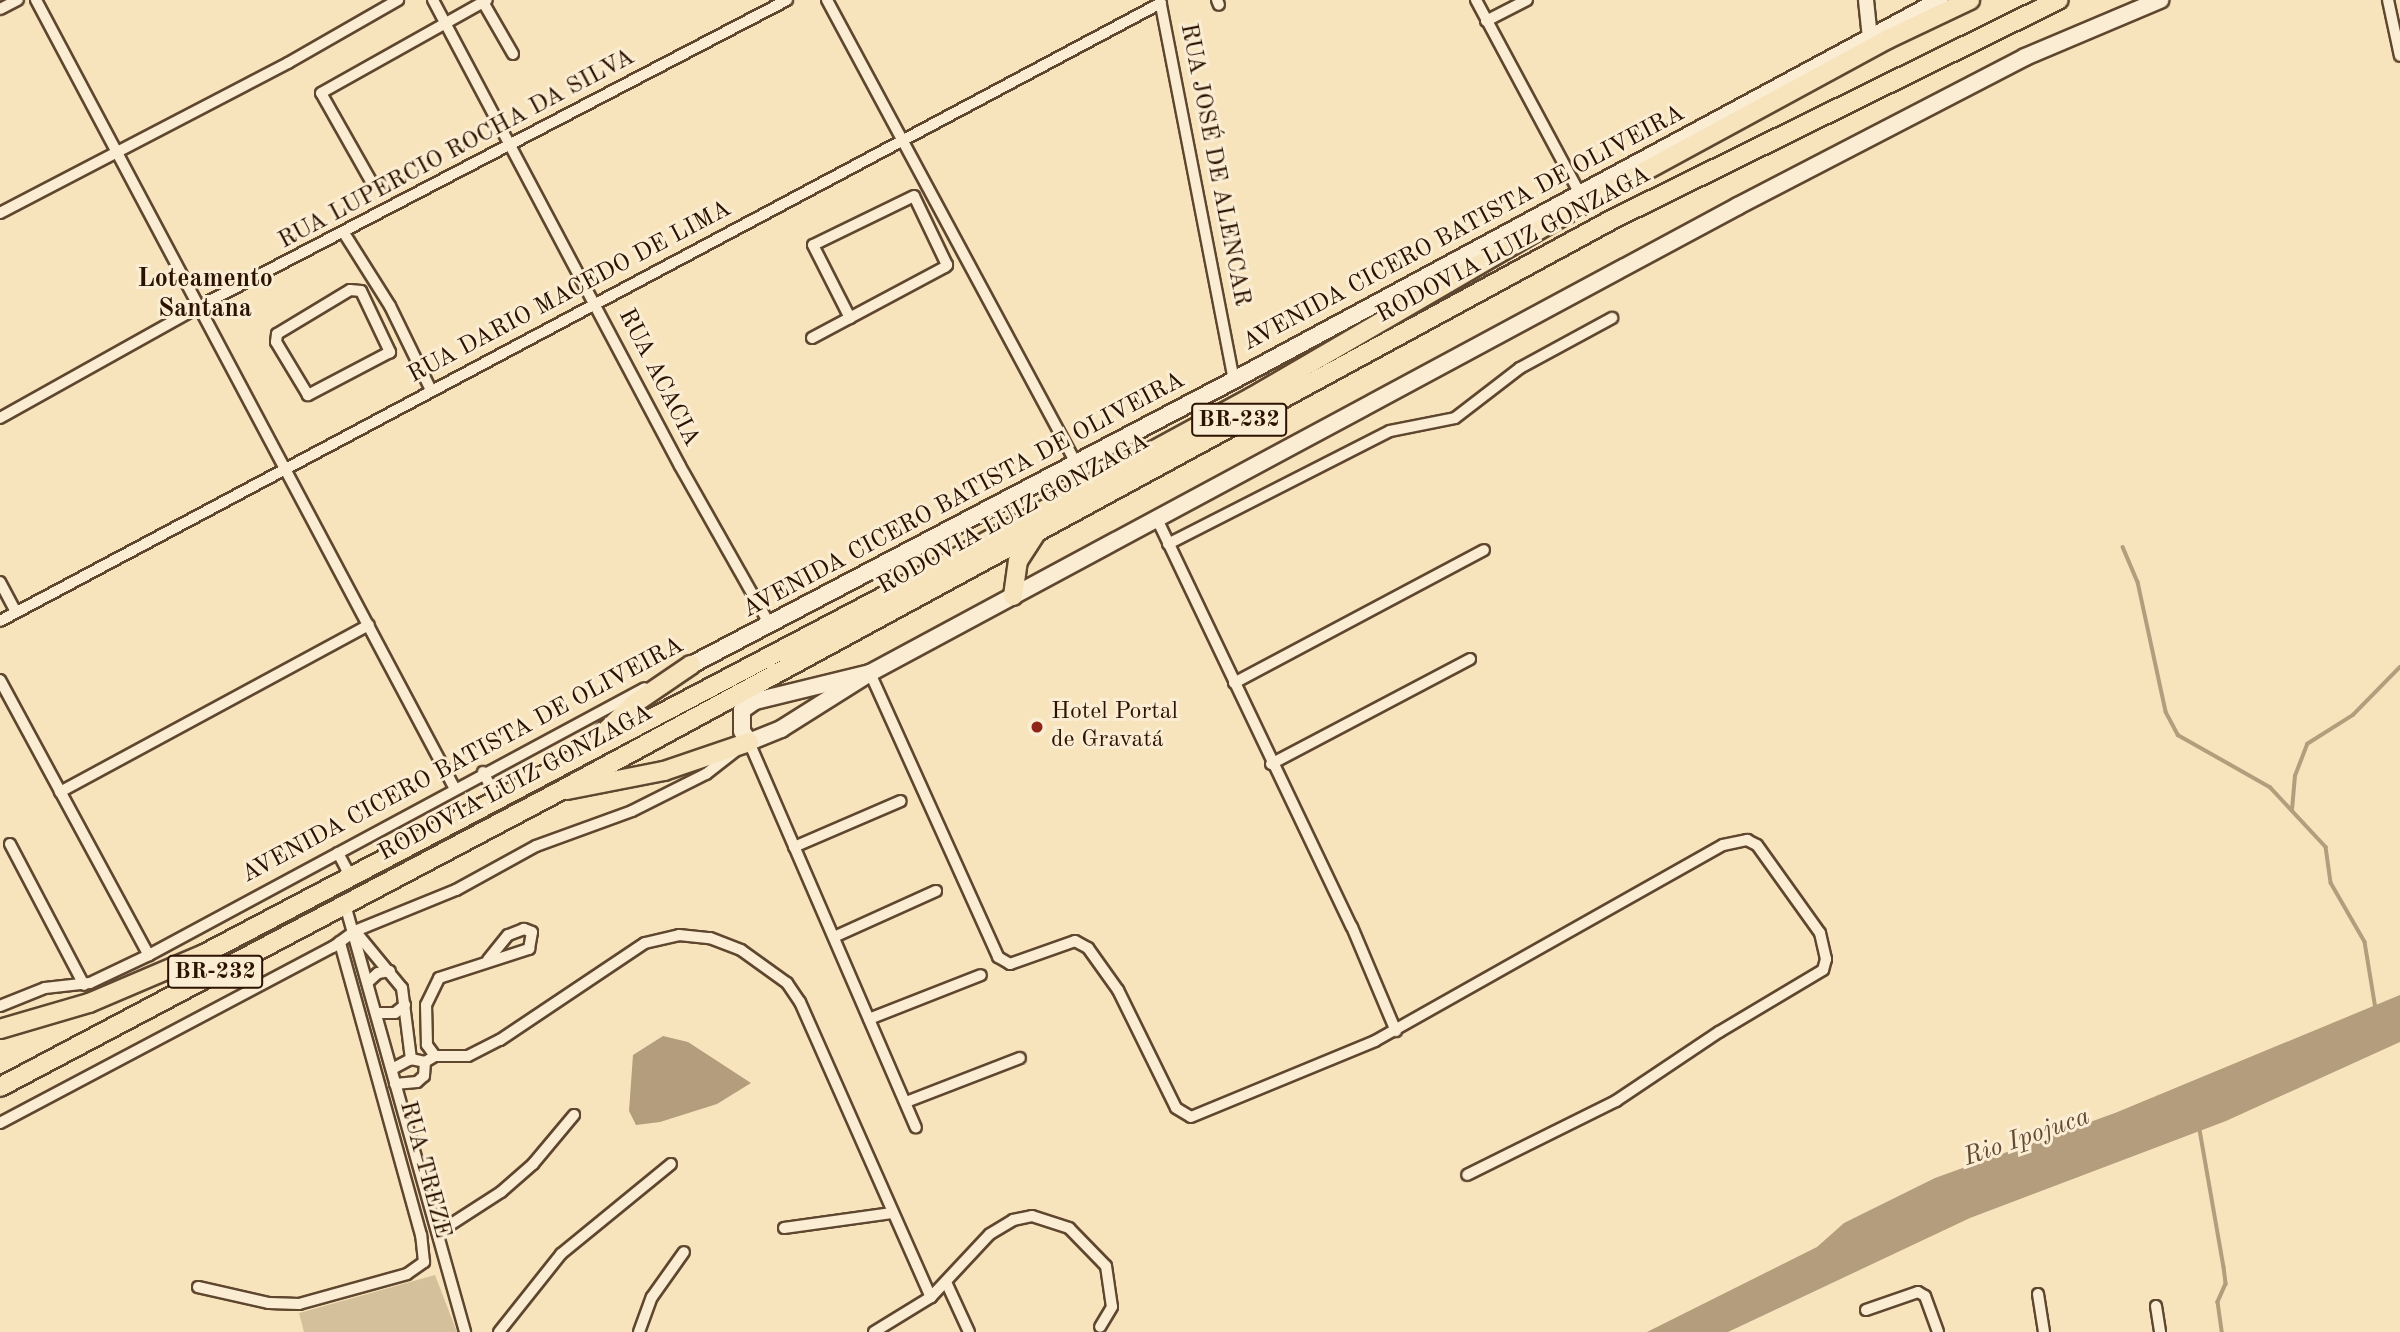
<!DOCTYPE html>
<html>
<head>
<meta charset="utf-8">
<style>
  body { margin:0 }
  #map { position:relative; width:2400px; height:1332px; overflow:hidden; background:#f8e4bc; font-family:"Old Standard TT",serif }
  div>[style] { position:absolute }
  .green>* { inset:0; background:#d5c09c }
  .water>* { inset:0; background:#b39d7c }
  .stream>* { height:3.5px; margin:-1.75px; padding:0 1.75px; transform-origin:1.75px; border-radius:1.75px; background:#b39d7c }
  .roads { filter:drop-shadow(2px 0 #5f462f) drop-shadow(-2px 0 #5f462f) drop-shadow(0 2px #5f462f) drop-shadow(0 -2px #5f462f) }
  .minor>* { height:10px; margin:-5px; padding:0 5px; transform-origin:5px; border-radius:5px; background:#faedd3 }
  .tertiary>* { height:14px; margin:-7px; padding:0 7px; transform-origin:7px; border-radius:7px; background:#faedd3 }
  .secondary>* { height:16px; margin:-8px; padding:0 8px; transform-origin:8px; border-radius:8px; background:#faedd3 }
  .trunk>* { height:18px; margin:-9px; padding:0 9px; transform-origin:9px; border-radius:9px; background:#f8e4bc }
  .dots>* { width:19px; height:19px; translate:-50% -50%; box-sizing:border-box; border:4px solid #faedd3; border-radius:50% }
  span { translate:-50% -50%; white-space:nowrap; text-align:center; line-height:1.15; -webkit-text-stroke:6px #faedd3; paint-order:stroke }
  .shield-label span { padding:2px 5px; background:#faedd3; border:2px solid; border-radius:5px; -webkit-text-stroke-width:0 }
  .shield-label { font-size:23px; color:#2c1200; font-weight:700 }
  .street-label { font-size:24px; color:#2c1200 }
  .poi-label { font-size:24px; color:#2c1200 }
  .left { translate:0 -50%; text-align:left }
  .neighbourhood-label { font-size:26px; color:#2c1200; font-weight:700 }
  .water-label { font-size:26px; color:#624a32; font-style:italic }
</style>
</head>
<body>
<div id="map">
  <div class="green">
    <i style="clip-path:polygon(435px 1275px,457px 1332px,304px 1332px,299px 1313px)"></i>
  </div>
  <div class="water">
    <i style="clip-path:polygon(2400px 995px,2400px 1042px,2226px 1121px,1970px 1218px,1728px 1332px,1647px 1332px,1817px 1247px,1844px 1223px,1935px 1178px,2115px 1113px)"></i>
    <i style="clip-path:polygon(663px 1036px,688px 1042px,751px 1083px,717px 1104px,660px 1122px,636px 1125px,629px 1111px,633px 1055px)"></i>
  </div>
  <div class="stream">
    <i style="left:2123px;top:547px;width:38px;rotate:67deg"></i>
    <i style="left:2138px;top:582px;width:133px;rotate:77.8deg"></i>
    <i style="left:2166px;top:712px;width:26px;rotate:62deg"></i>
    <i style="left:2178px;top:735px;width:106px;rotate:29.5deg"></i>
    <i style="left:2270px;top:787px;width:82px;rotate:47deg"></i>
    <i style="left:2326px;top:847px;width:36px;rotate:82deg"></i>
    <i style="left:2331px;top:883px;width:68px;rotate:60deg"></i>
    <i style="left:2365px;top:942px;width:68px;rotate:80.7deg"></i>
    <i style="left:2292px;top:810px;width:34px;rotate:-85deg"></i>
    <i style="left:2295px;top:776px;width:34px;rotate:-69deg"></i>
    <i style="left:2307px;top:744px;width:54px;rotate:-32.2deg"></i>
    <i style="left:2353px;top:715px;width:67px;rotate:-45.6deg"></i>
    <i style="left:2200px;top:1130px;width:139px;rotate:80.1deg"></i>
    <i style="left:2224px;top:1267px;width:17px;rotate:83deg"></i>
    <i style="left:2226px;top:1284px;width:20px;rotate:114deg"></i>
    <i style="left:2218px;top:1302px;width:30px;rotate:82deg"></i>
  </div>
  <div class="roads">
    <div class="minor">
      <i style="left:36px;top:0;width:891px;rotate:62.03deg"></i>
      <i style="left:433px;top:0;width:527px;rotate:62.07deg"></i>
      <i style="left:680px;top:466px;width:183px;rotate:60.5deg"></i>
      <i style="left:827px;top:0;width:526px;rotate:61.73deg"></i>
      <i style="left:1160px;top:0;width:387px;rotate:79deg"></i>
      <i style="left:1217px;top:0;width:5px;rotate:68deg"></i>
      <i style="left:1476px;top:0;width:218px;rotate:61.8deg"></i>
      <i style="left:2388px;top:0;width:57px;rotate:77.9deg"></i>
      <i style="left:483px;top:2px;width:60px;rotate:60deg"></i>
      <i style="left:0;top:9px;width:20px;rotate:-27deg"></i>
      <i style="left:1486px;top:21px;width:46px;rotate:-27.1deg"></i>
      <i style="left:372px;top:183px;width:103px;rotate:-119.5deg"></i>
      <i style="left:321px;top:93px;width:190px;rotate:-29.3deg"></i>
      <i style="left:0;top:213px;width:325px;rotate:-27.5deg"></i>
      <i style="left:288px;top:63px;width:127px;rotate:-29.8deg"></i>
      <i style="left:344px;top:233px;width:86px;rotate:57.8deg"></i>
      <i style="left:390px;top:306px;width:93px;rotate:64deg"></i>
      <i style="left:350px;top:290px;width:11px;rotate:5deg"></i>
      <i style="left:361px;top:291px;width:68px;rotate:64.6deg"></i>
      <i style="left:390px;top:352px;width:93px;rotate:152.3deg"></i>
      <i style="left:308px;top:395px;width:62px;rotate:-121.1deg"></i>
      <i style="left:276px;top:342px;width:8px;rotate:-83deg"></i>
      <i style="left:277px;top:334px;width:85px;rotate:-31.1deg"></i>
      <i style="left:812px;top:338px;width:151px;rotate:-28.1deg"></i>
      <i style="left:945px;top:267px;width:3px;rotate:-45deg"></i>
      <i style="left:947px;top:265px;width:76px;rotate:-115.6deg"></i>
      <i style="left:914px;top:196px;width:112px;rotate:154.1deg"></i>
      <i style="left:813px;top:245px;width:82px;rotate:63.1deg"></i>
      <i style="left:0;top:418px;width:229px;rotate:-29.2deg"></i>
      <i style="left:200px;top:306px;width:662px;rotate:-27.53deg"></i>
      <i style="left:1157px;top:519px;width:452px;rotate:64.5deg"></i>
      <i style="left:1352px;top:927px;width:113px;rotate:67.1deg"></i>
      <i style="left:1168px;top:544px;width:249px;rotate:-27deg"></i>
      <i style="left:1390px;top:431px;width:66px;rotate:-11.3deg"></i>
      <i style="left:1455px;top:418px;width:82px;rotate:-37.6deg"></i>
      <i style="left:1520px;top:368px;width:105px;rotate:-28.5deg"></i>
      <i style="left:0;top:582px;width:34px;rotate:62deg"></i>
      <i style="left:0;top:621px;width:1315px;rotate:-28.03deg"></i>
      <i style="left:870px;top:673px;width:312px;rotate:65.7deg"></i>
      <i style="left:998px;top:957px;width:14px;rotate:30deg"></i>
      <i style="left:1010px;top:964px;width:69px;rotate:-19.5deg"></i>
      <i style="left:1075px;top:941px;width:15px;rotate:28deg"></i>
      <i style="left:1088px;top:948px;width:52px;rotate:54.5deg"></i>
      <i style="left:1118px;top:990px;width:131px;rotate:63.8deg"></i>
      <i style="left:1176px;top:1108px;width:17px;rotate:31deg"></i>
      <i style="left:1191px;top:1117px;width:199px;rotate:-22.4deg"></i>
      <i style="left:1375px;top:1041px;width:399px;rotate:-29.4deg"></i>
      <i style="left:1723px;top:845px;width:25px;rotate:-12deg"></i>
      <i style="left:1747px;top:840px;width:11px;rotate:27deg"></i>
      <i style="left:1757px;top:845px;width:108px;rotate:54.4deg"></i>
      <i style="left:1820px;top:933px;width:27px;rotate:77deg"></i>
      <i style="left:1826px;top:959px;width:11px;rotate:105deg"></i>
      <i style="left:1823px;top:970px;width:121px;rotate:149.2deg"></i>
      <i style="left:1719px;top:1032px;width:124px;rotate:146.2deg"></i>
      <i style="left:1616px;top:1101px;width:166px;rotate:153.6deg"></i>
      <i style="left:0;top:680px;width:313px;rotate:61.6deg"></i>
      <i style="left:1234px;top:683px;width:283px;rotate:-28deg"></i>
      <i style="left:749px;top:742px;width:420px;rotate:66.6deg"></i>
      <i style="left:1271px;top:764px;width:225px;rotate:-27.8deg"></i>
      <i style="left:483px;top:772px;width:31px;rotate:63deg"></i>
      <i style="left:60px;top:792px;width:351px;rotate:-28.4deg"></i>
      <i style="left:10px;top:844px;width:159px;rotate:62.3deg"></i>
      <i style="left:794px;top:847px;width:116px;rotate:-23.3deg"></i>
      <i style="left:338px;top:853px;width:27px;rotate:62deg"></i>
      <i style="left:344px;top:901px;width:448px;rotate:74.3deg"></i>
      <i style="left:355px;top:931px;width:74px;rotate:50.5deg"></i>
      <i style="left:402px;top:988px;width:72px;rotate:82.8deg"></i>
      <i style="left:834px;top:937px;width:112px;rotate:-24.3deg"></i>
      <i style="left:368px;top:982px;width:13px;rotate:-42deg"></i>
      <i style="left:378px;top:973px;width:12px;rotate:-9deg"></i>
      <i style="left:0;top:1006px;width:48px;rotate:-21.8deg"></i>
      <i style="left:45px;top:988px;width:45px;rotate:-6.3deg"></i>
      <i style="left:90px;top:983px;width:65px;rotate:-25.4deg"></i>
      <i style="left:149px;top:955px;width:563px;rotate:-28.29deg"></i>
      <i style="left:379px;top:1013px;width:16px"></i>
      <i style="left:395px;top:1013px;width:13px;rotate:-39deg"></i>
      <i style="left:869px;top:1019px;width:120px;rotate:-21.4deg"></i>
      <i style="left:435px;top:1056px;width:14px;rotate:-126deg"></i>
      <i style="left:427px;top:1045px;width:40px;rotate:-91.4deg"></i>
      <i style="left:426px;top:1005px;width:30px;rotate:-64deg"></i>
      <i style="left:439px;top:978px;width:95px;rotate:-17.9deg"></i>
      <i style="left:529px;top:949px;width:17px;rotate:-80deg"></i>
      <i style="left:532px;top:932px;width:9px;rotate:-159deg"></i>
      <i style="left:524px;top:929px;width:17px;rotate:159deg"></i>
      <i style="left:508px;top:935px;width:32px;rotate:129deg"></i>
      <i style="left:392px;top:1069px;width:21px;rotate:-28deg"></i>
      <i style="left:411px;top:1059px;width:14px;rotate:12deg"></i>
      <i style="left:425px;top:1062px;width:12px;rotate:-31deg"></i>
      <i style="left:435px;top:1056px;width:33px"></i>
      <i style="left:468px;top:1056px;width:36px;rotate:-27deg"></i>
      <i style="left:500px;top:1040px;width:174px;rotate:-33.8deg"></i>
      <i style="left:645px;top:943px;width:35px;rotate:-13deg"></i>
      <i style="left:679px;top:935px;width:31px;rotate:6deg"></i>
      <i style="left:710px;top:938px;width:33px;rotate:21deg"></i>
      <i style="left:741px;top:950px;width:57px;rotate:35.7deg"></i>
      <i style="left:787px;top:983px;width:23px;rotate:56deg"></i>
      <i style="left:800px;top:1002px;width:323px;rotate:66.1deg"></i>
      <i style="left:931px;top:1297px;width:67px;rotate:148.4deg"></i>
      <i style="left:395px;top:1084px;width:22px;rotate:-5deg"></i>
      <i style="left:417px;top:1082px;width:9px;rotate:-41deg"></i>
      <i style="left:424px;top:1076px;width:14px;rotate:-86deg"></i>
      <i style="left:906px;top:1102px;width:122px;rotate:-21.1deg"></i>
      <i style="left:0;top:1123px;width:377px;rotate:-27.9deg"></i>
      <i style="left:333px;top:947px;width:27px;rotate:-36deg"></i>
      <i style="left:355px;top:931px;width:109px;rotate:-22.1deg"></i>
      <i style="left:456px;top:890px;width:91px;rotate:-28.8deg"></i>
      <i style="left:536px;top:846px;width:102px;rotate:-20deg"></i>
      <i style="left:632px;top:811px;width:83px;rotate:-26.6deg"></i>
      <i style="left:706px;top:774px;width:37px;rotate:-38deg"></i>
      <i style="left:784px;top:1228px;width:109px;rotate:-7.9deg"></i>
      <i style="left:439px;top:1232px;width:74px;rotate:-32.8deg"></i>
      <i style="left:501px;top:1192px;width:43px;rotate:-41.2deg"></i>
      <i style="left:533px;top:1164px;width:64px;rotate:-50.1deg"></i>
      <i style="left:946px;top:1282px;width:55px;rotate:65.3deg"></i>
      <i style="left:198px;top:1287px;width:73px;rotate:12.7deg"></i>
      <i style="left:269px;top:1303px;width:30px;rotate:2deg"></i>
      <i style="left:299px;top:1304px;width:112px;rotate:-15.5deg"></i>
      <i style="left:407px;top:1274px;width:21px;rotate:-35deg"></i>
      <i style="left:424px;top:1262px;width:27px;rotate:-96deg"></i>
      <i style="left:421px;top:1235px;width:304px;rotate:-105.5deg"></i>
      <i style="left:2038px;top:1294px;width:38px;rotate:81deg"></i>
      <i style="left:931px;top:1297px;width:86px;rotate:-46.9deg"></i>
      <i style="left:990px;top:1234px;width:27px;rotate:-31deg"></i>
      <i style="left:1013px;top:1220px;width:19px;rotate:-12deg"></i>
      <i style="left:1032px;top:1216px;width:39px;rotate:18deg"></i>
      <i style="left:1069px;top:1228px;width:53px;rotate:45.8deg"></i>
      <i style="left:1106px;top:1266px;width:41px;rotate:81.7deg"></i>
      <i style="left:1112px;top:1307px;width:23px;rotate:121deg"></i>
      <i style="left:2156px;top:1306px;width:26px;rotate:81deg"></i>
      <i style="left:1866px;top:1310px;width:55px;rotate:-19.1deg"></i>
      <i style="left:1918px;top:1292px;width:8px;rotate:30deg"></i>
      <i style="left:1925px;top:1296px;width:38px;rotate:70deg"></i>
      <i style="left:499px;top:1332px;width:100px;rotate:-51.5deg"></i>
      <i style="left:561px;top:1254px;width:142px;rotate:-39.3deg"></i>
      <i style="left:639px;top:1332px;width:37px;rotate:-70deg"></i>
      <i style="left:652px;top:1297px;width:55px;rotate:-54.6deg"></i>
    </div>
    <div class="tertiary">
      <i style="left:1866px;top:0;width:37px;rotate:84deg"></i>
    </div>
    <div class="secondary">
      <i style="left:691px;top:665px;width:613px;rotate:-27.69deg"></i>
      <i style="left:1234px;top:380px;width:802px;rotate:-28.29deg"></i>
      <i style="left:870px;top:673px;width:118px;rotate:166.3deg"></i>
      <i style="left:755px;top:701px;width:16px;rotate:145deg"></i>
      <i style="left:742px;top:710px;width:21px;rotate:90deg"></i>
      <i style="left:742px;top:731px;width:13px;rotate:58deg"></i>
      <i style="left:749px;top:742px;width:35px;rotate:-22deg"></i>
      <i style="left:781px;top:729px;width:105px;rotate:-32.2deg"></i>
      <i style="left:870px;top:673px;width:986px;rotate:-28.28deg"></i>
      <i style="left:1738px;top:206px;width:323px;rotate:-27.4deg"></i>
      <i style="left:2025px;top:57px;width:147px;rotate:-22.9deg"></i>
    </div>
    <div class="trunk">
      <i style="left:1013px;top:596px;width:35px;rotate:-82deg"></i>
      <i style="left:1018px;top:561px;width:35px;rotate:-57deg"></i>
      <i style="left:591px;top:745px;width:61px;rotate:-43.7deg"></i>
      <i style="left:635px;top:703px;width:68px;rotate:-34.2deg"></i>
      <i style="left:567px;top:790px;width:99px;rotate:-11.1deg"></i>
      <i style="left:664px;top:771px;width:90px;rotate:-18.8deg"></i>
      <i style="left:0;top:1029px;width:93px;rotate:-16.3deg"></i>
      <i style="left:89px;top:1003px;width:125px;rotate:-23.1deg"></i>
      <i style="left:204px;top:954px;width:803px;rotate:-27.75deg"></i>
      <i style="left:915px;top:580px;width:383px;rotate:-28.5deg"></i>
      <i style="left:1252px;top:397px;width:384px;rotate:-30.2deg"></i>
      <i style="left:1584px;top:204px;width:346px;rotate:-28.5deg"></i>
      <i style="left:1888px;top:39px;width:91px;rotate:-25.4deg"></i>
      <i style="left:0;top:1087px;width:633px;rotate:-27.86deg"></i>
      <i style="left:560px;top:791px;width:1196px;rotate:-28.51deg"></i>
      <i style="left:1611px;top:220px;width:499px;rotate:-26.2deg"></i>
    </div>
  </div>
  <div class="dots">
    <i style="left:1037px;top:727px;background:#8f2418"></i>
  </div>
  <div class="shield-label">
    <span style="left:1239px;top:420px">BR-232</span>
    <span style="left:215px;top:972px">BR-232</span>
  </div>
  <div class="street-label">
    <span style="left:457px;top:150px;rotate:-28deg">RUA LUPERCIO ROCHA DA SILVA</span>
    <span style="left:1214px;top:165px;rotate:79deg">RUA JOSÉ DE ALENCAR</span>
    <span style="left:1464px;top:229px;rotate:-28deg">AVENIDA CICERO BATISTA DE OLIVEIRA</span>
    <span style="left:1514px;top:246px;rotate:-28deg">RODOVIA LUIZ GONZAGA</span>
    <span style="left:570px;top:293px;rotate:-28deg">RUA DARIO MACEDO DE LIMA</span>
    <span style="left:658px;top:378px;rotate:63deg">RUA ACACIA</span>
    <span style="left:964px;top:496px;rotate:-28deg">AVENIDA CICERO BATISTA DE OLIVEIRA</span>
    <span style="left:1014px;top:515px;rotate:-29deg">RODOVIA LUIZ GONZAGA</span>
    <span style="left:463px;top:761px;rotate:-28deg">AVENIDA CICERO BATISTA DE OLIVEIRA</span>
    <span style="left:516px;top:784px;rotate:-28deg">RODOVIA LUIZ GONZAGA</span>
    <span style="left:424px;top:1170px;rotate:75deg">RUA TREZE</span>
  </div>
  <div class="poi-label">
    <span class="left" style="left:1051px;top:727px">Hotel Portal<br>de Gravatá</span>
  </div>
  <div class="neighbourhood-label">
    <span style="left:205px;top:295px">Loteamento<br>Santana</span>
  </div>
  <div class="water-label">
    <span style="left:2027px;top:1138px;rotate:-19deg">Rio Ipojuca</span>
  </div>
</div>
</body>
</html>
